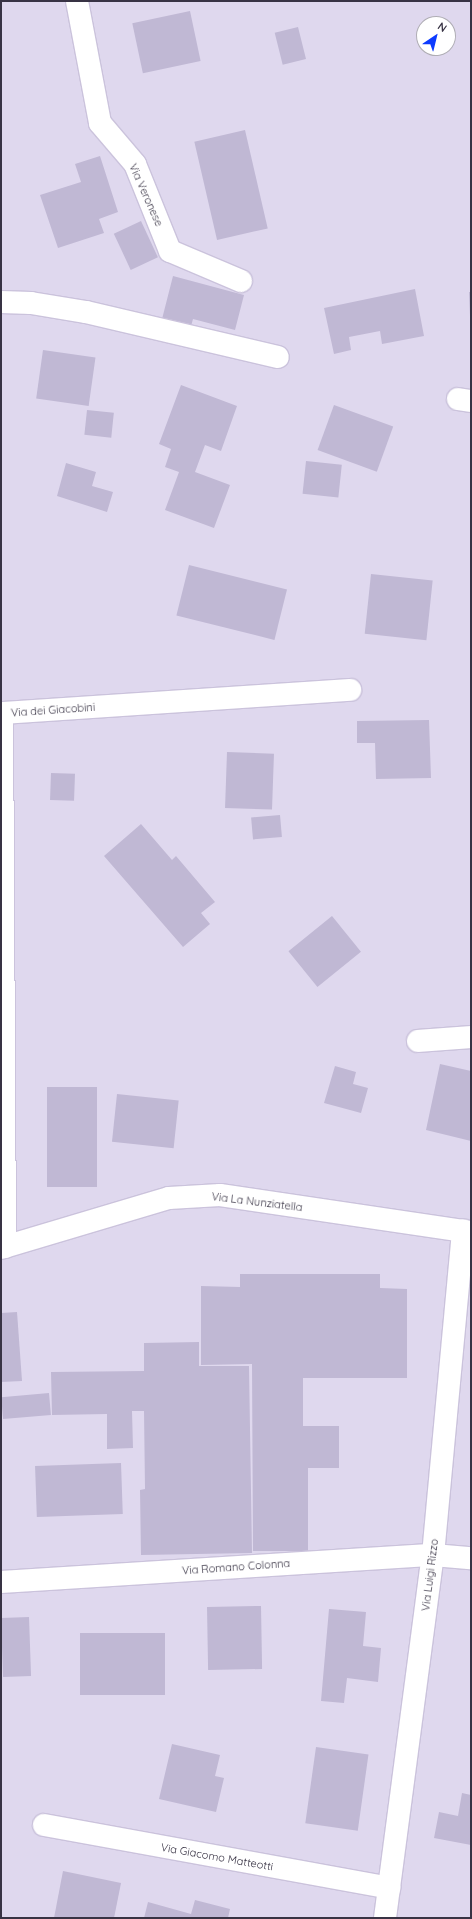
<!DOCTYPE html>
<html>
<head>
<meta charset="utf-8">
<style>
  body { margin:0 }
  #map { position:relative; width:472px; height:1919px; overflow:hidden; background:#e9e3f2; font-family:Quicksand,sans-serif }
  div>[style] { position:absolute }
  .residential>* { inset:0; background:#dfd8ee }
  .building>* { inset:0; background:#c0b8d4; transform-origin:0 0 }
  .roads { filter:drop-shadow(1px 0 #cbc3dc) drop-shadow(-1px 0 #cbc3dc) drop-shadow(0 1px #cbc3dc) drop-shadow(0 -1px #cbc3dc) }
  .minor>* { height:22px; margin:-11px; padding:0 11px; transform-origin:11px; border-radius:11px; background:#fff }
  span { translate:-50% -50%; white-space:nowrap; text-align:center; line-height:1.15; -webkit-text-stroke:4px #fff; paint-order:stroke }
  .street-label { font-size:11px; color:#383344 }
  .frame { position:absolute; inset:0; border:2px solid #383344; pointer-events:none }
  .north { position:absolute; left:416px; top:16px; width:40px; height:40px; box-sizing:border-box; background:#fff; border:1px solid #afadb4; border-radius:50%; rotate:35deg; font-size:11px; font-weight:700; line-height:16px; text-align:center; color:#383344 }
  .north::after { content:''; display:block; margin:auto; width:14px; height:18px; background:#0d3bff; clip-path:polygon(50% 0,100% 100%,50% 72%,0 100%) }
</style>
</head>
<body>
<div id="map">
  <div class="residential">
    <i style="clip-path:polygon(evenodd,1px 1px,471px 1px,471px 1918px,1px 1918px,1px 1px,424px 24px,448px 24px,448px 48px,424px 48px,424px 24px)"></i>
  </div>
  <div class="building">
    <i style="left:190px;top:11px;width:51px;height:59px;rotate:78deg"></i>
    <i style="left:298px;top:27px;width:33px;height:24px;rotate:76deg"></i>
    <i style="left:245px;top:130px;width:101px;height:52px;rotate:77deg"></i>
    <i style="clip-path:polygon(100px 156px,118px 212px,99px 219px,104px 233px,58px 248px,40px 195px,81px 182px,75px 164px)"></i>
    <i style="left:141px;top:221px;width:40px;height:30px;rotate:65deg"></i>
    <i style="clip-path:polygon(173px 276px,244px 295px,235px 330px,193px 319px,190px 330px,161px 323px)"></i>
    <i style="clip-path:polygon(415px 289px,424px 336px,382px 344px,380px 331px,349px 337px,351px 350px,334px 354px,324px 308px)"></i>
    <i style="clip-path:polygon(469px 292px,471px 292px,471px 316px,470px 316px)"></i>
    <i style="left:43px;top:350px;width:53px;height:49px;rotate:8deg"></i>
    <i style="clip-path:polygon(181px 385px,237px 406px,221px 451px,205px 445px,195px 472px,230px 485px,214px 528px,165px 510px,179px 472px,165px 467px,171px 449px,159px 444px)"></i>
    <i style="left:334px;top:405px;width:63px;height:48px;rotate:20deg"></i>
    <i style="left:87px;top:410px;width:27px;height:25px;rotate:6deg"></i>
    <i style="left:306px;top:461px;width:36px;height:33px;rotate:6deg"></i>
    <i style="clip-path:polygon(66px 463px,96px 472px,92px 486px,113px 492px,107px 512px,57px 496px)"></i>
    <i style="left:189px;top:565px;width:101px;height:52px;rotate:14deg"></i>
    <i style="left:371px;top:574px;width:62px;height:60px;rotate:6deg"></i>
    <i style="clip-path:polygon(429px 720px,431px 778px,376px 779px,375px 743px,357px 743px,357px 721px)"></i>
    <i style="left:227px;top:752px;width:47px;height:56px;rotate:2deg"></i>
    <i style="left:51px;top:773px;width:24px;height:27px;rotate:2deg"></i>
    <i style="left:280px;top:815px;width:22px;height:29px;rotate:85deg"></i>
    <i style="clip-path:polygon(141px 824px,172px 860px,176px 856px,215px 902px,201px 913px,210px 924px,183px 947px,104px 856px)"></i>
    <i style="left:332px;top:916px;width:46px;height:56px;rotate:51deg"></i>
    <i style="clip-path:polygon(440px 1064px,471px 1071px,471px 1141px,426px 1130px)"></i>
    <i style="clip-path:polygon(335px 1066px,356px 1072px,353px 1084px,368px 1088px,361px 1113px,324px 1103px)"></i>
    <i style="left:47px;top:1087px;width:50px;height:100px"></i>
    <i style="left:117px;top:1094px;width:62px;height:48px;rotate:6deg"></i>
    <i style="clip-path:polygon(240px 1274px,380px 1274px,380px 1288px,407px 1289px,407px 1378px,303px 1378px,303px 1426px,339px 1426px,339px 1468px,308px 1468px,308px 1551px,253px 1551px,252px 1364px,201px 1365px,201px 1286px,240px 1287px)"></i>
    <i style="clip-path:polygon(17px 1312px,22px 1381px,1px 1382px,1px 1313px)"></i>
    <i style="clip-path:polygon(199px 1342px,199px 1366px,249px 1366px,252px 1553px,141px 1555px,140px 1490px,145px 1489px,144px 1411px,132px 1411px,133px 1448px,107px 1449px,107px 1414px,52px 1415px,51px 1372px,144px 1371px,144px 1343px)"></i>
    <i style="left:49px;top:1393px;width:22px;height:48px;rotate:85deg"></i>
    <i style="left:121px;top:1463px;width:51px;height:86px;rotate:88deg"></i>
    <i style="left:261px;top:1606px;width:63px;height:54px;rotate:89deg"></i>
    <i style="clip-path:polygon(329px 1609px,366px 1612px,363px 1646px,381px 1648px,378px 1682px,347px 1678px,344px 1703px,321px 1701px)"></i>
    <i style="left:29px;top:1617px;width:59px;height:28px;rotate:88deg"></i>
    <i style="left:80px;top:1633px;width:85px;height:62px"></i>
    <i style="clip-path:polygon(172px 1744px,220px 1755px,215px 1776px,224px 1778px,216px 1812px,159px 1799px)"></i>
    <i style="left:316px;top:1747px;width:53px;height:77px;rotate:8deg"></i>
    <i style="clip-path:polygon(462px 1793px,471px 1795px,471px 1845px,434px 1838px,439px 1812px,458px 1816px)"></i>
    <i style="clip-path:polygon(63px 1871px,121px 1883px,114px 1918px,54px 1918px)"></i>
    <i style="clip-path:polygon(195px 1900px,230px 1909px,228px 1918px,144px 1918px,148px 1902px,191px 1914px)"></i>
  </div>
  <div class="roads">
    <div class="minor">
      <i style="left:77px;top:1px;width:124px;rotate:79.3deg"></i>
      <i style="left:100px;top:123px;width:54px;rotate:49.5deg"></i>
      <i style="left:135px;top:164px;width:94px;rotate:68.1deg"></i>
      <i style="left:170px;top:251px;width:77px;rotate:22.9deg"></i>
      <i style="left:1px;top:302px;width:30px;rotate:2deg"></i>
      <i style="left:31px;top:303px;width:56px;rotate:9.3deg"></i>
      <i style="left:86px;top:312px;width:197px;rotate:13.2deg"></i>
      <i style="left:458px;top:399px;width:13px;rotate:9deg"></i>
      <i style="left:418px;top:1041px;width:53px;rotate:-4.3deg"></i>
      <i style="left:5px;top:1247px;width:534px;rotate:-90.32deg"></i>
      <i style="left:2px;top:713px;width:349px;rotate:-3.8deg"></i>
      <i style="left:1px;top:1248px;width:175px;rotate:-16.6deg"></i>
      <i style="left:169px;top:1198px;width:51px;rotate:-3.4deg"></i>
      <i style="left:220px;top:1195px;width:254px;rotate:8.4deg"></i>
      <i style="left:1px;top:1582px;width:433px;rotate:-3.6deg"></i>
      <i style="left:433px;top:1555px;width:38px;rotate:5deg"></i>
      <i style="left:44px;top:1825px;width:351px;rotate:10.3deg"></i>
      <i style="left:385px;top:1918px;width:366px;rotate:-82.5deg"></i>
      <i style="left:433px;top:1555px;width:326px;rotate:-84.7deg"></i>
    </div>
  </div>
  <div class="street-label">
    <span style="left:146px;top:195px;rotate:66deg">Via Veronese</span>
    <span style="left:53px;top:710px;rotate:-4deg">Via dei Giacobini</span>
    <span style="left:257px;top:1202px;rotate:7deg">Via La Nunziatella</span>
    <span style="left:236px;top:1567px;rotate:-4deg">Via Romano Colonna</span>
    <span style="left:430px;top:1575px;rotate:-83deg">Via Luigi Rizzo</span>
    <span style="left:217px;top:1857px;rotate:10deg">Via Giacomo Matteotti</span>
  </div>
  <div class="frame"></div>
  <div class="north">N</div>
</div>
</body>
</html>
